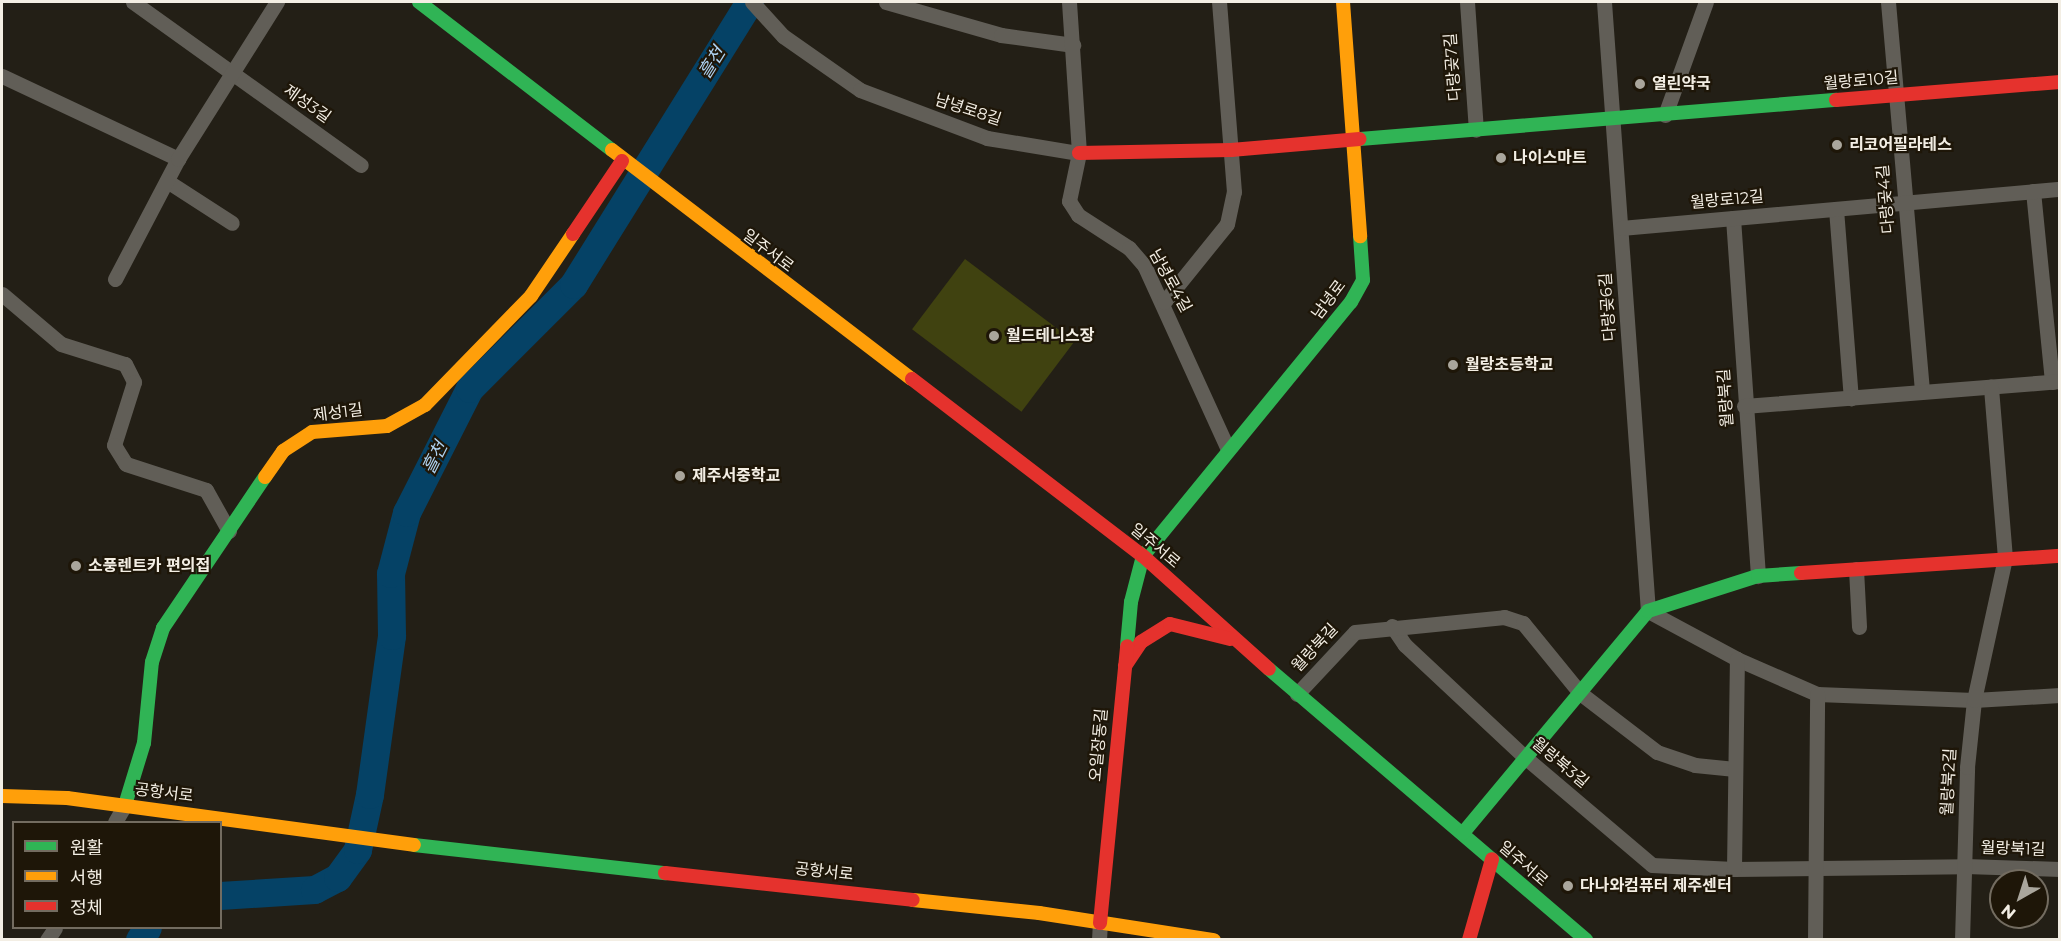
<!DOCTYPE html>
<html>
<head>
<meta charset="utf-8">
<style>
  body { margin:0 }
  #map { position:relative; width:2061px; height:941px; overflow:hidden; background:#231f16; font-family:Montserrat,"Noto Sans KR",sans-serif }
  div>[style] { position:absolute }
  .green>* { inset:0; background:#404210; transform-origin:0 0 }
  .river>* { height:28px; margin:-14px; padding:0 14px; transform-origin:14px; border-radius:14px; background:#054266 }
  .street>* { height:15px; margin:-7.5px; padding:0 7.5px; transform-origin:7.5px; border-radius:7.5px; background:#615e57 }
  .fast>* { height:14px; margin:-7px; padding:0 7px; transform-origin:7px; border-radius:7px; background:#30b455 }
  .slow>* { height:14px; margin:-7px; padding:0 7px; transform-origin:7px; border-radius:7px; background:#ff9f0a }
  .jam>* { height:14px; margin:-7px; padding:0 7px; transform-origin:7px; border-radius:7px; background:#e5322d }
  .dots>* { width:16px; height:16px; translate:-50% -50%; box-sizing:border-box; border:3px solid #1e1608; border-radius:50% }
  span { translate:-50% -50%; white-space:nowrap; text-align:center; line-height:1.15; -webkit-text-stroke:4.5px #1e1608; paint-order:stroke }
  .street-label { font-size:16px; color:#f3eee4 }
  .poi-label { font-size:16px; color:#f3eee4; font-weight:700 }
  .left { translate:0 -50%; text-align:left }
  .water-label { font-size:18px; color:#aed2f1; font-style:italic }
  .frame { position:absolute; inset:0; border:3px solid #f3eee4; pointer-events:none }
  .legend { position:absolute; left:12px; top:821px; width:210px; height:108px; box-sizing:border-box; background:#1e1608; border:2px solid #736c60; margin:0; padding:8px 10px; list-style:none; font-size:18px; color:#f3eee4 }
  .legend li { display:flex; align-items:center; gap:12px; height:30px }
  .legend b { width:30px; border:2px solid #736c60 }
  .north { position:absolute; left:1989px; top:869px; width:60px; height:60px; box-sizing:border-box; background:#1e1608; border:2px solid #736c60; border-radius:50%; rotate:219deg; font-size:16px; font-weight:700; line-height:24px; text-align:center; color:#f3eee4 }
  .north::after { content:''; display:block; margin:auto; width:21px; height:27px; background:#aaa69c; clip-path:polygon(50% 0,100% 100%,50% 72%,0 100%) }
</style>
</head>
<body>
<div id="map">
  <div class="green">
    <i style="left:965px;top:259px;width:137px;height:88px;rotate:37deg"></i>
  </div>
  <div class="river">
    <i style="left:220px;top:896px;width:95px;rotate:-3.6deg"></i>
    <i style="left:315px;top:890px;width:26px;rotate:-28deg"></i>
    <i style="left:338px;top:878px;width:34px;rotate:-54deg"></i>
    <i style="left:358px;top:850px;width:56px;rotate:-77.7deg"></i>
    <i style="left:370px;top:795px;width:161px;rotate:-82.1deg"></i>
    <i style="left:392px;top:636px;width:62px;rotate:-90.9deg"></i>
    <i style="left:391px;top:574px;width:63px;rotate:-75.3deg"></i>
    <i style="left:407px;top:513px;width:139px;rotate:-63.1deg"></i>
    <i style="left:470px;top:389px;width:147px;rotate:-45deg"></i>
    <i style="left:574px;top:285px;width:333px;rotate:-58.1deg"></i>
    <i style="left:140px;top:940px;width:14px;rotate:-56deg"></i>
  </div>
  <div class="street">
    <i style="left:133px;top:2px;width:280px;rotate:35.6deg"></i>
    <i style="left:752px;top:2px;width:46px;rotate:47.6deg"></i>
    <i style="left:783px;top:36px;width:94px;rotate:35deg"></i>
    <i style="left:860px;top:90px;width:136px;rotate:20.7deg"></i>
    <i style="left:987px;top:138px;width:93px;rotate:9.3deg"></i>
    <i style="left:886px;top:2px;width:120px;rotate:16deg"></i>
    <i style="left:1001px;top:35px;width:73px;rotate:7.9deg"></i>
    <i style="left:1069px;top:2px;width:151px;rotate:86.2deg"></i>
    <i style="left:1079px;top:153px;width:49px;rotate:101.8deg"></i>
    <i style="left:1069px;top:201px;width:17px;rotate:57deg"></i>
    <i style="left:1078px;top:215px;width:61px;rotate:32.9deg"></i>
    <i style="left:1129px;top:248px;width:23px;rotate:49deg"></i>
    <i style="left:1144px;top:265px;width:202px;rotate:65.5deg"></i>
    <i style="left:1467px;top:2px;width:128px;rotate:86deg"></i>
    <i style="left:1604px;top:2px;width:611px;rotate:85.87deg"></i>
    <i style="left:1648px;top:611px;width:101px;rotate:28.3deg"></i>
    <i style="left:1737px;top:659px;width:87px;rotate:23.6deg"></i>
    <i style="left:1817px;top:694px;width:157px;rotate:2.2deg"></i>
    <i style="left:1974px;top:700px;width:86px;rotate:-3.3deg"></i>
    <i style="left:1888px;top:2px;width:391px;rotate:85deg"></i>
    <i style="left:2px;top:76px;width:195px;rotate:25.2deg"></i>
    <i style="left:1665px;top:115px;width:120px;rotate:-70.1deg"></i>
    <i style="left:167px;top:181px;width:77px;rotate:32.9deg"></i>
    <i style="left:2033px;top:191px;width:192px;rotate:84.3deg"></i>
    <i style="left:1836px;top:209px;width:190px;rotate:85.5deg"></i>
    <i style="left:1733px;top:218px;width:359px;rotate:86deg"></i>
    <i style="left:1621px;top:228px;width:441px;rotate:-5.1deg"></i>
    <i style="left:115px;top:279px;width:136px;rotate:-62.3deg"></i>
    <i style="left:178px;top:159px;width:186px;rotate:-57.8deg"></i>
    <i style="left:2px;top:294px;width:77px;rotate:40.3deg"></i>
    <i style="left:61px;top:344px;width:67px;rotate:17.4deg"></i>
    <i style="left:125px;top:364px;width:20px;rotate:63deg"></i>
    <i style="left:134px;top:382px;width:66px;rotate:107.6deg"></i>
    <i style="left:114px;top:445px;width:22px;rotate:58deg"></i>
    <i style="left:126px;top:464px;width:84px;rotate:18deg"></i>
    <i style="left:206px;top:490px;width:47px;rotate:60.7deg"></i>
    <i style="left:1164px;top:302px;width:100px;rotate:-51.1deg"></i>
    <i style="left:1227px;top:224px;width:33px;rotate:-78deg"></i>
    <i style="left:1234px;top:192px;width:191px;rotate:-94.5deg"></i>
    <i style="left:1744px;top:406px;width:317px;rotate:-4.5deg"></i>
    <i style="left:1856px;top:569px;width:58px;rotate:87deg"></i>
    <i style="left:1392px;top:626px;width:23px;rotate:56deg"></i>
    <i style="left:1405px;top:645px;width:167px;rotate:43.1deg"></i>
    <i style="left:1527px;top:759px;width:164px;rotate:40.3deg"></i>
    <i style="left:1652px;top:865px;width:82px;rotate:2.8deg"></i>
    <i style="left:1734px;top:869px;width:231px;rotate:-0.7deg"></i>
    <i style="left:1965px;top:866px;width:95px;rotate:1.8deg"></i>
    <i style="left:1297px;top:694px;width:85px;rotate:-46.9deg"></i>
    <i style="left:1355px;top:632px;width:150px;rotate:-5.7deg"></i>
    <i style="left:1504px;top:617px;width:20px;rotate:18deg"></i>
    <i style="left:1523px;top:623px;width:90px;rotate:50.8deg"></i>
    <i style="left:1580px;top:693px;width:97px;rotate:37.5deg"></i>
    <i style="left:1657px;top:752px;width:40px;rotate:18.9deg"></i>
    <i style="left:1695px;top:765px;width:40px;rotate:5.7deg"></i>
    <i style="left:115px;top:822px;width:20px;rotate:-60deg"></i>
    <i style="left:1734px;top:869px;width:210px;rotate:-89.2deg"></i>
    <i style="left:47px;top:940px;width:14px;rotate:-56deg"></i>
    <i style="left:1099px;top:940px;width:17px;rotate:-87deg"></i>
    <i style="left:1815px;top:940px;width:246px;rotate:-89.5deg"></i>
    <i style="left:1962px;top:940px;width:173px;rotate:-88.3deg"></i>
    <i style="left:1967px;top:767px;width:67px;rotate:-84deg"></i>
    <i style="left:1974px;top:700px;width:145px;rotate:-77.7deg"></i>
    <i style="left:2005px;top:558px;width:172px;rotate:-94.7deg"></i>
  </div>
  <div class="fast">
    <i style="left:419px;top:2px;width:243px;rotate:37.5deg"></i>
    <i style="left:1360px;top:139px;width:478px;rotate:-4.7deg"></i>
    <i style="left:1127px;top:646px;width:44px;rotate:-84.8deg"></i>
    <i style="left:1131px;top:602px;width:48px;rotate:-75.4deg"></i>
    <i style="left:1143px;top:556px;width:328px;rotate:-50.7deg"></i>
    <i style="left:1351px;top:302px;width:25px;rotate:-61deg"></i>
    <i style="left:1363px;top:280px;width:44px;rotate:-93.9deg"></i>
    <i style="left:1269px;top:669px;width:417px;rotate:40.5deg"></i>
    <i style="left:125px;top:805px;width:65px;rotate:-73deg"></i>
    <i style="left:144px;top:743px;width:81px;rotate:-84.4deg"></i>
    <i style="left:152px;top:662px;width:36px;rotate:-72deg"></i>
    <i style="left:163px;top:628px;width:182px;rotate:-56deg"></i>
    <i style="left:1463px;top:833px;width:289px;rotate:-50.2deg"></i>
    <i style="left:1648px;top:611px;width:115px;rotate:-17.7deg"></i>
    <i style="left:1758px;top:576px;width:43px;rotate:-4deg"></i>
    <i style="left:414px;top:845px;width:253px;rotate:6.4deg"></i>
  </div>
  <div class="slow">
    <i style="left:1343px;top:2px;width:235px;rotate:85.8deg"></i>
    <i style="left:612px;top:150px;width:377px;rotate:37.4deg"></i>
    <i style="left:265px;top:477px;width:32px;rotate:-55deg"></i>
    <i style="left:283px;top:451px;width:35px;rotate:-33deg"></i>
    <i style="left:312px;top:432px;width:75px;rotate:-4.6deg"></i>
    <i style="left:387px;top:426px;width:43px;rotate:-28.9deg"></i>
    <i style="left:425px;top:405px;width:152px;rotate:-45.8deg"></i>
    <i style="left:531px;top:296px;width:75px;rotate:-55.9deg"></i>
    <i style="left:2px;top:796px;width:65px;rotate:1.8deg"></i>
    <i style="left:67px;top:798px;width:350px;rotate:7.7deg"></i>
    <i style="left:913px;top:900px;width:127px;rotate:5.9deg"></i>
    <i style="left:1039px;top:913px;width:177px;rotate:8.8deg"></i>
  </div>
  <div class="jam">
    <i style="left:1836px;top:100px;width:225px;rotate:-4.6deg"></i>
    <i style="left:1079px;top:153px;width:152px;rotate:-1.1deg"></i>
    <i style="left:1231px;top:150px;width:129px;rotate:-4.9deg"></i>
    <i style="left:573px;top:234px;width:88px;rotate:-56.1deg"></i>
    <i style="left:912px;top:379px;width:291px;rotate:37.5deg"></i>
    <i style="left:1143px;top:556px;width:169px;rotate:41.9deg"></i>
    <i style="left:1801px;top:573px;width:260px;rotate:-3.8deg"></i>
    <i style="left:1125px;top:666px;width:29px;rotate:-56deg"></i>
    <i style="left:1141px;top:642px;width:34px;rotate:-32deg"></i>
    <i style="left:1170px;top:624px;width:62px;rotate:14deg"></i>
    <i style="left:665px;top:873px;width:249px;rotate:6.2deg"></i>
    <i style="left:1100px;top:923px;width:278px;rotate:-84.4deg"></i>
    <i style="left:1469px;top:940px;width:84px;rotate:-74.1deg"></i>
  </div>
  <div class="dots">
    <i style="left:1640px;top:84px;background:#aaa69c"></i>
    <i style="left:1837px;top:145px;background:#aaa69c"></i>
    <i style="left:1501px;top:158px;background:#aaa69c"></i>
    <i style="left:994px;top:336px;background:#aaa69c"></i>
    <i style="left:1453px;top:365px;background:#aaa69c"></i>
    <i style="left:680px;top:476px;background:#aaa69c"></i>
    <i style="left:76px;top:566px;background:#aaa69c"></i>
    <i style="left:1568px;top:886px;background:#aaa69c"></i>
  </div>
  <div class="street-label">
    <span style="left:1453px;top:67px;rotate:-94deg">다랑곶7길</span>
    <span style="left:1861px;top:81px;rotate:-5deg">월랑로10길</span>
    <span style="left:307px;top:104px;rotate:35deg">제성3길</span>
    <span style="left:968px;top:110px;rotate:18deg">남녕로8길</span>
    <span style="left:1886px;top:199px;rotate:-95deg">다랑곶4길</span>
    <span style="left:1727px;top:200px;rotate:-5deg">월랑로12길</span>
    <span style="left:768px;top:251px;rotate:37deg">일주서로</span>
    <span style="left:1170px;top:281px;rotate:61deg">남녕로4길</span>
    <span style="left:1329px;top:300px;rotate:-53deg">남녕로</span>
    <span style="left:1608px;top:307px;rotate:-94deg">다랑곶6길</span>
    <span style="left:1726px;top:398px;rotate:-94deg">월랑북길</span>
    <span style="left:338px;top:413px;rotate:-7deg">제성1길</span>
    <span style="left:1155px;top:546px;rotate:40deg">일주서로</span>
    <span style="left:1315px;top:648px;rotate:-47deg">월랑북길</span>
    <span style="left:1099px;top:745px;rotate:-85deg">오일장동길</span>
    <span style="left:1560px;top:763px;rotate:40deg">월랑북3길</span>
    <span style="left:1949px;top:782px;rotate:-87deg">월랑북2길</span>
    <span style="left:164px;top:793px;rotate:7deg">공항서로</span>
    <span style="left:2013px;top:849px;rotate:2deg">월랑북1길</span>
    <span style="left:1523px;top:864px;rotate:41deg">일주서로</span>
    <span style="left:824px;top:872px;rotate:6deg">공항서로</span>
  </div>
  <div class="poi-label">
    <span class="left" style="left:1652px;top:84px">열린약국</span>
    <span class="left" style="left:1849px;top:145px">리코어필라테스</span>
    <span class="left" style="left:1513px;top:158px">나이스마트</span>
    <span class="left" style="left:1006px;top:336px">월드테니스장</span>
    <span class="left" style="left:1465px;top:365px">월랑초등학교</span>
    <span class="left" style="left:692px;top:476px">제주서중학교</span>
    <span class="left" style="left:88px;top:566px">소풍렌트카 편의접</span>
    <span class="left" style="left:1580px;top:886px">다나와컴퓨터 제주센터</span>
  </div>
  <div class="water-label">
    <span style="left:712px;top:63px;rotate:-58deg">흘천</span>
    <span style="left:435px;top:458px;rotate:-63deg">흘천</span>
  </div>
  <div class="frame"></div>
  <ul class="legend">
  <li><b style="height:8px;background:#30b455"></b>원활</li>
  <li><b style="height:8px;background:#ff9f0a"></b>서행</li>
  <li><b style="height:8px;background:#e5322d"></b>정체</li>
  </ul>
  <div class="north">N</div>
</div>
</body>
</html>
